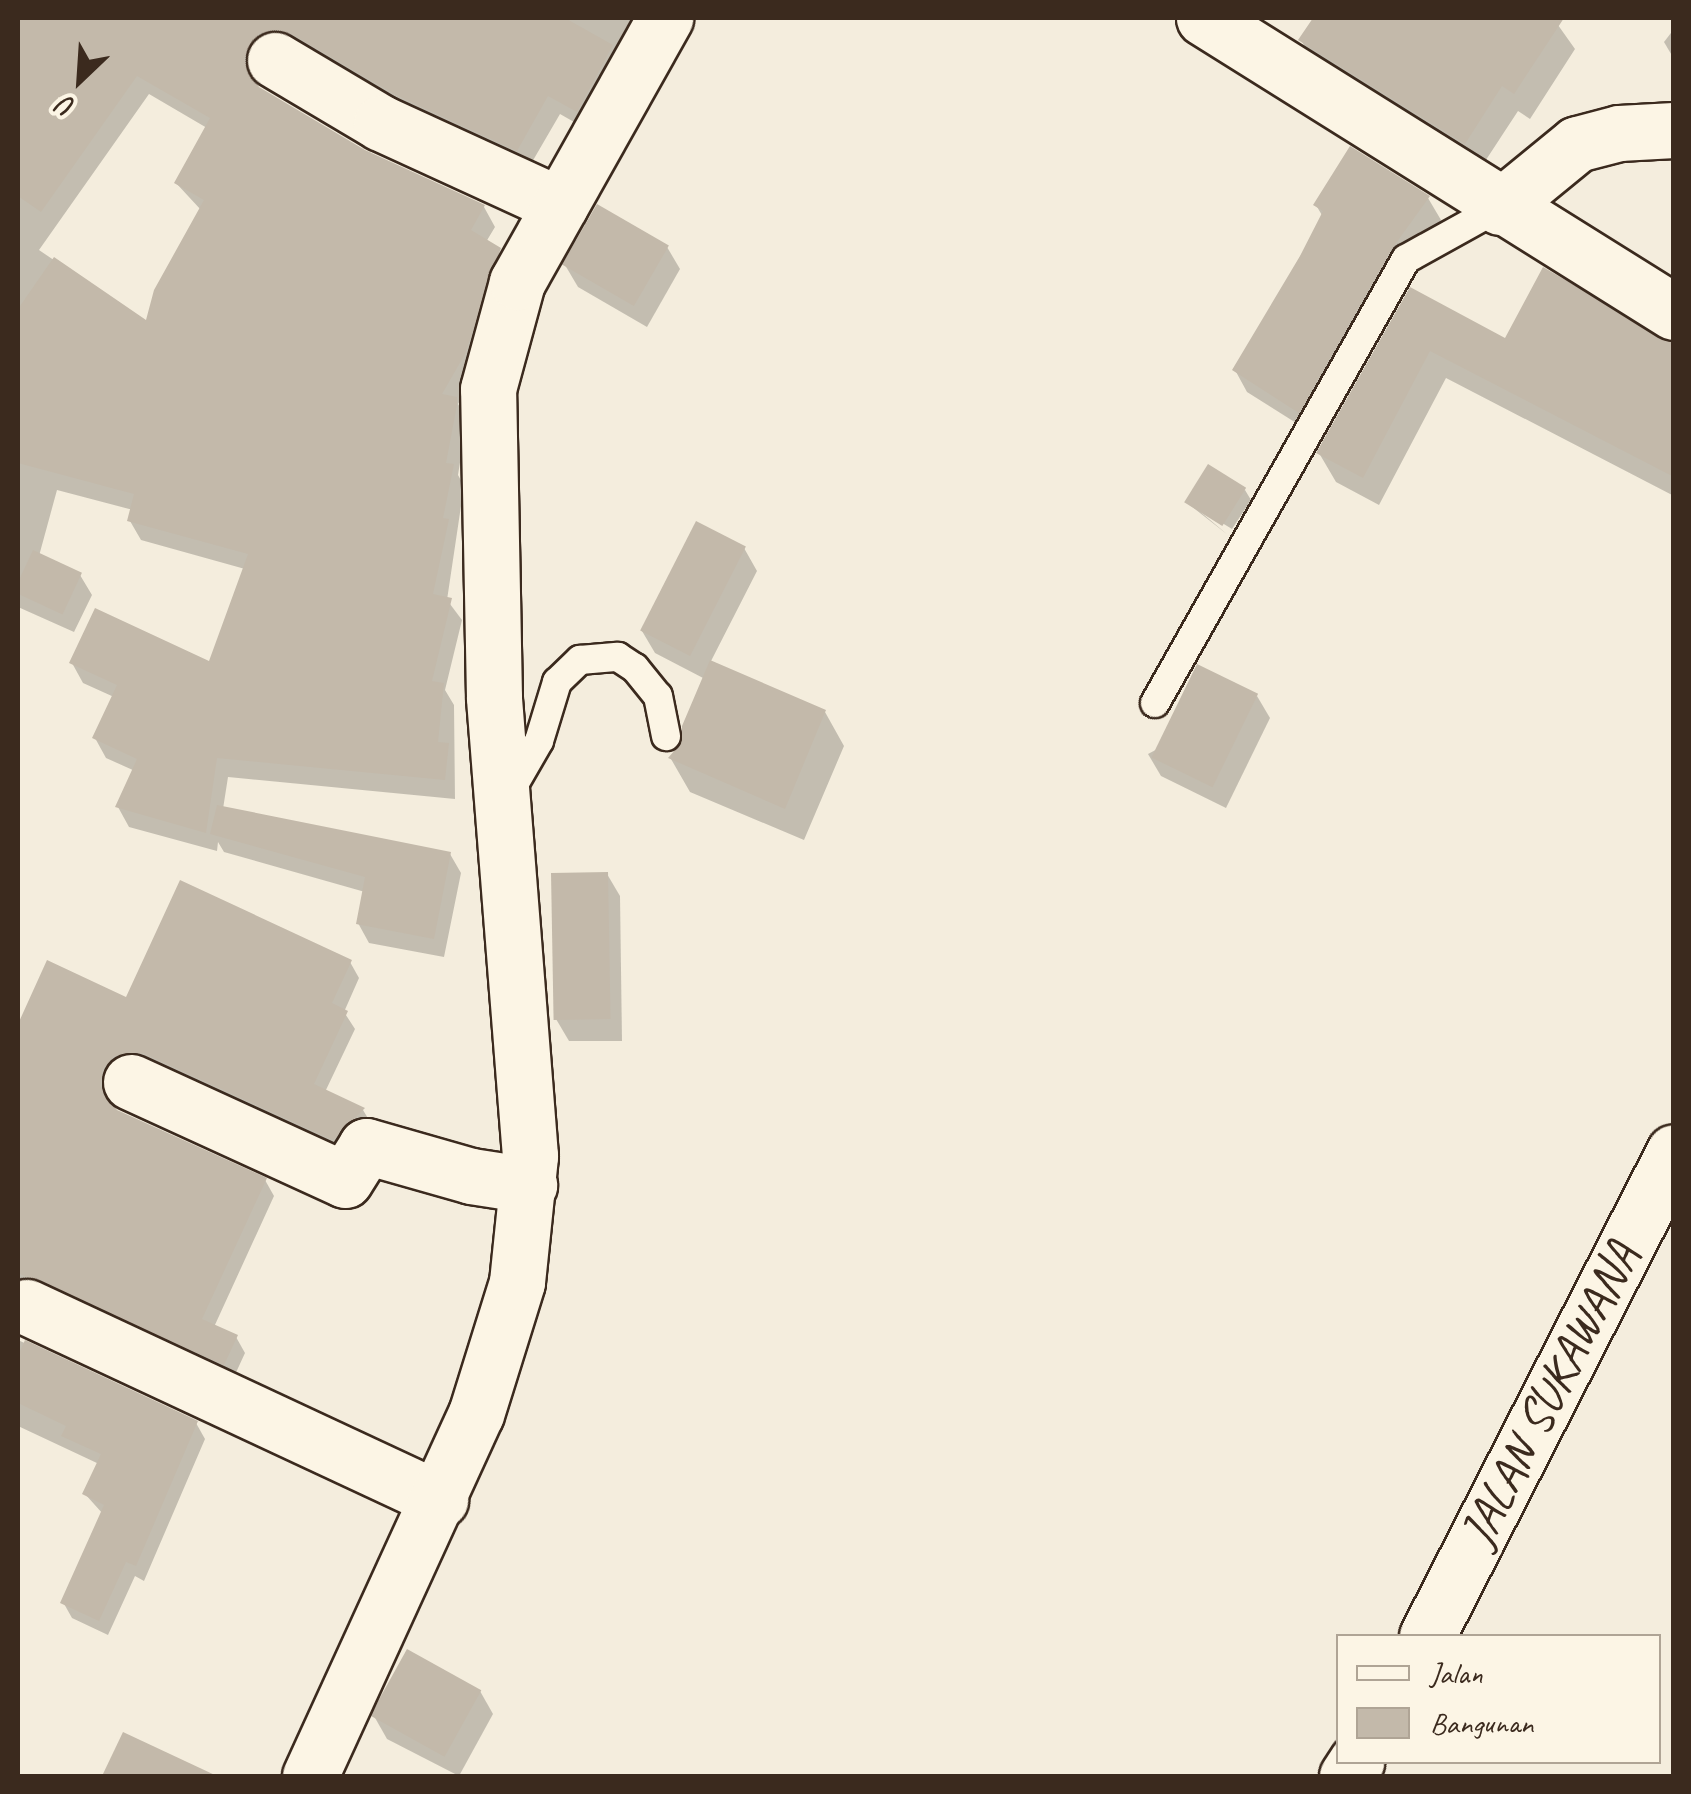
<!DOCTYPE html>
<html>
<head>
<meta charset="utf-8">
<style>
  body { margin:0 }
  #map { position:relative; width:1691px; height:1794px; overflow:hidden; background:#f4eddd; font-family:Caveat,sans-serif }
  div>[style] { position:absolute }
  .shadow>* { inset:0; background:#0003 }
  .building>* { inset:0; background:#c3b9aa; transform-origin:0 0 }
  .roads { filter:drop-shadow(2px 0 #3b2a1e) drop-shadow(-2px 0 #3b2a1e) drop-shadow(0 2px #3b2a1e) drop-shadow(0 -2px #3b2a1e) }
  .service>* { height:28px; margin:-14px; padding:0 14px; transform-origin:14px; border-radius:14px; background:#fcf5e5 }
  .minor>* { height:55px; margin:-27.5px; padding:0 27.5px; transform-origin:27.5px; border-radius:27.5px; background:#fcf5e5 }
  span { translate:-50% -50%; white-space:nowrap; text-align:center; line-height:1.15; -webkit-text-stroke:8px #fcf5e5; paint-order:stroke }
  .street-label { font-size:50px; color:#3b2a1e }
  .frame { position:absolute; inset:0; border:20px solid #3b2a1e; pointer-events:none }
  .legend { position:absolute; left:1336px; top:1634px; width:325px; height:130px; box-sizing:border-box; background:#fcf5e5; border:2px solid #afa495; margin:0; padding:12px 18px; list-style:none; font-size:30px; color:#3b2a1e }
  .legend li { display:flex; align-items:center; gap:20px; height:50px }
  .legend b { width:50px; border:2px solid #afa495 }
  .north { position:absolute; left:30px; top:30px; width:100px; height:100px; -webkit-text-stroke:8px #fcf5e5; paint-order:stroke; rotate:205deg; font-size:28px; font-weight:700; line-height:40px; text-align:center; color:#3b2a1e }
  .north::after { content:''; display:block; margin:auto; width:35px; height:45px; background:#3b2a1e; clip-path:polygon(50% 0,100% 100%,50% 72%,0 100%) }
</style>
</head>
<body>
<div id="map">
  <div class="shadow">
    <i style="clip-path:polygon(evenodd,24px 18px,57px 38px,70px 18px,649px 18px,588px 130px,560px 114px,528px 169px,270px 52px,254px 80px,258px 89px,364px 152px,484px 207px,495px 227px,486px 242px,510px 269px,475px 375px,458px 404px,467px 419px,458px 475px,464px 486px,447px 600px,462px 620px,445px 690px,454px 705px,455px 799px,228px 777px,223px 809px,450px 854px,461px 873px,444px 957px,369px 943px,358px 923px,365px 892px,224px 852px,218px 842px,217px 851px,129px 827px,118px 807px,135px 771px,106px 758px,95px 738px,114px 697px,83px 683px,72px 663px,210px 664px,245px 569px,141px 540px,130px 521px,133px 510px,57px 490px,39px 556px,80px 575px,92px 595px,74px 632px,18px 607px,18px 27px,24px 18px,149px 94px,207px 128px,176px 183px,201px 210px,148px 324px,39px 250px,149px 94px)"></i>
    <i style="clip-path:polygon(1316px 18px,1553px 18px,1575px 49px,1530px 119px,1518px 111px,1480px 169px,1316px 66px,1301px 40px)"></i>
    <i style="clip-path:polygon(1674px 29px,1674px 59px,1664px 42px)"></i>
    <i style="clip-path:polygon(1428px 198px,1441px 220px,1403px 273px,1312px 433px,1247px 392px,1235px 370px,1323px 217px,1316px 205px)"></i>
    <i style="clip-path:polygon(667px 247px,680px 269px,647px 327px,578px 287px,565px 265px)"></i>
    <i style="clip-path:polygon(1411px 290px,1506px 341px,1674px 343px,1674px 496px,1446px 378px,1379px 505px,1336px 482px,1319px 453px)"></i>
    <i style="clip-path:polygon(1245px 490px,1251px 500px,1232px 529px,1191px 504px,1228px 535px,1186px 502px)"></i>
    <i style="clip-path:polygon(744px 548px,757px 571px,710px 663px,825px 712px,844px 746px,804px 840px,690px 792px,671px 759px,685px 743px,705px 679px,655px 653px,642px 631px)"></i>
    <i style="clip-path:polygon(1257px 696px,1270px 718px,1226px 808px,1161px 776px,1148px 754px)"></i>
    <i style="clip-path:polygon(607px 874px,620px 896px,622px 1041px,569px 1041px,556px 1019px)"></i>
    <i style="clip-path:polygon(350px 962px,359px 978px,344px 1012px,355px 1029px,325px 1092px,363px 1110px,372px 1125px,343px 1155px,110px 1087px,108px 1102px,116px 1112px,265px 1180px,274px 1196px,214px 1327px,236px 1337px,245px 1353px,233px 1379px,18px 1298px,18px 1043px,30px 1029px,127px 1000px)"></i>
    <i style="clip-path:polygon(18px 1340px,196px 1423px,205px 1439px,144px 1581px,135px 1576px,108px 1635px,72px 1618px,63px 1602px,103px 1514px,85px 1494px,99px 1464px,18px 1426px)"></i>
    <i style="clip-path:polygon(480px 1691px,493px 1714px,459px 1776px,387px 1739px,374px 1716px)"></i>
    <i style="clip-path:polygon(125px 1735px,211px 1776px,104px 1776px)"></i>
  </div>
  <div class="building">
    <i style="clip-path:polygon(18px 18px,565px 18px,613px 45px,577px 112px,548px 96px,517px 151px,396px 95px,290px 33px,259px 33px,244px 59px,259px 87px,365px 150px,485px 205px,471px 230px,501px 248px,465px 354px,442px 394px,457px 397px,457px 405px,446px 463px,454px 464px,443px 518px,449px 519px,433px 594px,452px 598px,432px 681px,444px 683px,438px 742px,449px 743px,445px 780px,217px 758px,206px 833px,115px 807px,137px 759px,92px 738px,117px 685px,69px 663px,95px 608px,209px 661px,248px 554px,127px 521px,134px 494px,18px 463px,18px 309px,54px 257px,146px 320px,154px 290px,204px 200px,174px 183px,210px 118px,137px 76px,41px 212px,18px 196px)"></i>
    <i style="clip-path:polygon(1313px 18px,1564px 18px,1514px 94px,1502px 86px,1465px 144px,1298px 40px)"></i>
    <i style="clip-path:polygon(1350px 146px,1430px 196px,1391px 250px,1299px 413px,1232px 370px,1300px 256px,1323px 211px,1313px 205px)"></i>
    <i style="left:597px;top:204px;width:83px;height:70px;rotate:30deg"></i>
    <i style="clip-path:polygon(1543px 267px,1674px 343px,1674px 477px,1430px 351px,1363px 478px,1316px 453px,1410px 287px,1505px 338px)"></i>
    <i style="left:1208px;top:464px;width:45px;height:45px;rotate:32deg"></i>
    <i style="left:696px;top:521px;width:56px;height:123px;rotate:27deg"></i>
    <i style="left:33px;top:550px;width:54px;height:46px;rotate:25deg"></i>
    <i style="clip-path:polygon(710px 660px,826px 710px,785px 809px,668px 758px,682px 742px,682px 726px)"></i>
    <i style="left:1197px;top:664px;width:68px;height:104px;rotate:26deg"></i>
    <i style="clip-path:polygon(217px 805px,451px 852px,434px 939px,356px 924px,365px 877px,210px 834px)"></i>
    <i style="left:608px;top:872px;width:147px;height:57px;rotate:89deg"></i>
    <i style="clip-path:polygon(180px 880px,352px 960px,332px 1003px,348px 1011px,314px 1084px,365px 1108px,333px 1140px,143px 1053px,114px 1056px,102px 1070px,100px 1086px,117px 1110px,267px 1178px,202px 1319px,238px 1335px,224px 1365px,18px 1273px,18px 1024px,47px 960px,126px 997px)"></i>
    <i style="clip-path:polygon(25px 1340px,198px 1421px,136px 1566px,126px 1562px,99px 1621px,60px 1603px,104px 1505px,82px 1494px,101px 1454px,61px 1436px,66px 1426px,18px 1403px,18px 1356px)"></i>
    <i style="left:407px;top:1649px;width:85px;height:76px;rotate:29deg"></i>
    <i style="clip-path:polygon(123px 1732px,217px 1776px,102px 1776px)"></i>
  </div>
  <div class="roads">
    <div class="service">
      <i style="left:1155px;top:703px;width:510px;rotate:-60.52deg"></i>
      <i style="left:1406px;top:259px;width:107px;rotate:-29deg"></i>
      <i style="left:509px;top:793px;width:60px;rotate:-60deg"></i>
      <i style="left:539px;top:741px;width:62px;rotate:-73deg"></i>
      <i style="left:557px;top:682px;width:32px;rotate:-44deg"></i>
      <i style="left:580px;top:660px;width:38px;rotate:-5deg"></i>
      <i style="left:618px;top:657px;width:20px;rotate:33deg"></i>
      <i style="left:635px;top:668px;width:36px;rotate:51deg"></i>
      <i style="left:658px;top:696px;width:41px;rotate:78.7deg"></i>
    </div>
    <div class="minor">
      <i style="left:1204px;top:18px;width:554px;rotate:32.03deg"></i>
      <i style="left:275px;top:60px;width:123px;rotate:30.7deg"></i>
      <i style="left:381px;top:123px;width:197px;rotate:24.6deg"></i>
      <i style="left:1500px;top:207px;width:99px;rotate:-39.3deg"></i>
      <i style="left:1577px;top:144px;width:43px;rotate:-14.7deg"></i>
      <i style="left:1619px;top:133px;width:55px;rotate:-3.1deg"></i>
      <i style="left:131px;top:1082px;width:235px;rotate:24.6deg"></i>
      <i style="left:345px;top:1180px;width:40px;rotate:-58deg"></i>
      <i style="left:366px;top:1146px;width:109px;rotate:15.9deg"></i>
      <i style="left:471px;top:1176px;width:59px;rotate:8.8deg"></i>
      <i style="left:27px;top:1307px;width:456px;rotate:25deg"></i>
      <i style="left:1427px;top:1636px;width:543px;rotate:-62.96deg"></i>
      <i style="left:310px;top:1776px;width:398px;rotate:-65.4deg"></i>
      <i style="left:476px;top:1414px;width:138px;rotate:-72.7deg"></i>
      <i style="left:517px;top:1282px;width:127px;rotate:-84.1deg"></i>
      <i style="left:530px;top:1156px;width:460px;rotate:-94.5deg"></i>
      <i style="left:494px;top:697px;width:308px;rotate:-91.1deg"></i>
      <i style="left:488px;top:389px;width:111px;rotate:-74.8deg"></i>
      <i style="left:517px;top:282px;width:303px;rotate:-60.7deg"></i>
      <i style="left:1347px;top:1776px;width:17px;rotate:-57deg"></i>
    </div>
  </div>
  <div class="street-label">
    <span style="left:1549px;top:1394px;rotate:-63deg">JALAN SUKAWANA</span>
  </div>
  <div class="frame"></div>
  <ul class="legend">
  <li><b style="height:12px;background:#fcf5e5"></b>Jalan</li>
  <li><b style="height:28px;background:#c3b9aa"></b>Bangunan</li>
  </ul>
  <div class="north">U</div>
</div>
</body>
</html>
